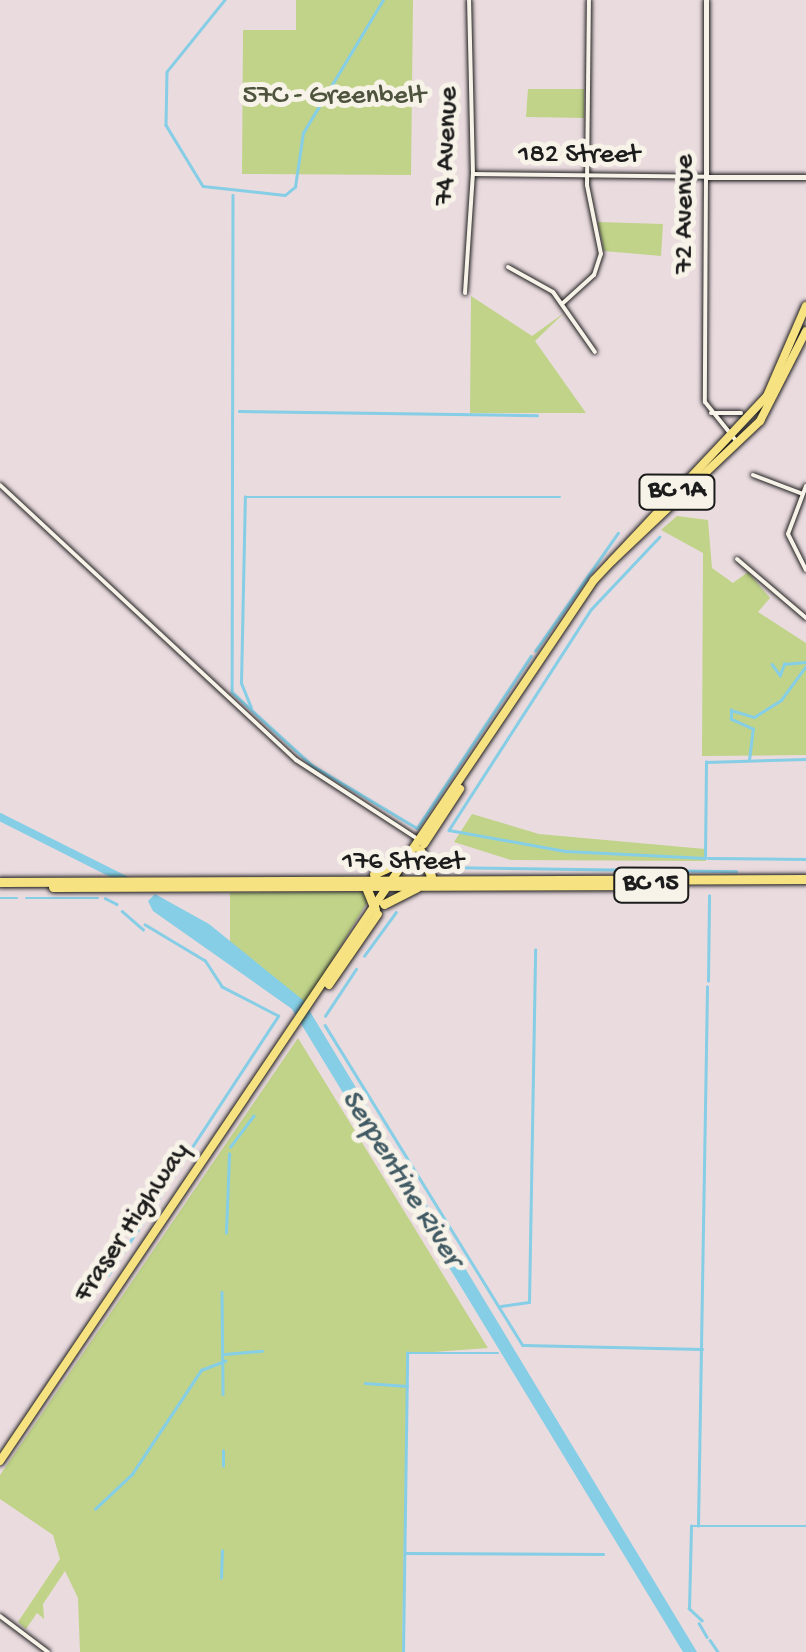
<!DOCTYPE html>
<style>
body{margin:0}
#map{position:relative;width:806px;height:1652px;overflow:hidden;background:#eadbdf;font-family:"Gochi Hand",sans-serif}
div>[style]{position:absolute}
.green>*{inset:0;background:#c0d389}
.water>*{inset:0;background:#85cee6}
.stream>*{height:2.5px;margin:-1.25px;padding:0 1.25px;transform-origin:1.25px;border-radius:1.25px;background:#85cee6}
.river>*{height:8px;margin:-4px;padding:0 4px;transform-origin:4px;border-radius:4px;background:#85cee6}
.roads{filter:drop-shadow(0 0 2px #1c1c1c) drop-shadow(0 0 2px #1c1c1c)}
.minor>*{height:4px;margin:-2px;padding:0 2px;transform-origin:2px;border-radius:2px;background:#f7f3e8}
.tertiary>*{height:5px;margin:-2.5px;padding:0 2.5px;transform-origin:2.5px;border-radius:2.5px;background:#f7f3e8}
.primary>*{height:8px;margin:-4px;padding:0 4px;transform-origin:4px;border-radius:4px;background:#f6e281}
.trunk>*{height:9px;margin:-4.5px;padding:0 4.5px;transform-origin:4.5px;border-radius:4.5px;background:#f6e281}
span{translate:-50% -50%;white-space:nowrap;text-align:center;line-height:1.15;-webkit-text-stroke:10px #f7f3e8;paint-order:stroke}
.shield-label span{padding:2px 8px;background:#f7f3e8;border:2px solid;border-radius:8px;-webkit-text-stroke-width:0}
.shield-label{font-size:25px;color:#1c1c1c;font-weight:700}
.park-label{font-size:28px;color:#4d533d}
.street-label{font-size:28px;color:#1c1c1c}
.water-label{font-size:30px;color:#415a63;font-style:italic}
</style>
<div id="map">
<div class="green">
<i style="clip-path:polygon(296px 0,413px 0,411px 175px,242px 174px,243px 30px,296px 30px)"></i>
<i style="clip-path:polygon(528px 89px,584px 89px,584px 118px,526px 117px)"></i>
<i style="clip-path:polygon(598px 222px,663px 224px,661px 256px,604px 251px)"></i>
<i style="clip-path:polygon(471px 296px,532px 336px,564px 313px,535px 341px,586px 413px,470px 413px)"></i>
<i style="clip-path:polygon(677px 516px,708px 520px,712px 568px,733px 583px,748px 572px,770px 598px,758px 612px,806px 643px,806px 755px,702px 756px,703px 553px,661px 530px)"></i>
<i style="clip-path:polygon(472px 814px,539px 834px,705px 849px,706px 861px,511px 860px,454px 842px)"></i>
<i style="clip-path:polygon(230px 893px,362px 892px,368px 901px,302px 1010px,302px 1000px,230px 946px)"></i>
<i style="clip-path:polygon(298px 1038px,488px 1348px,407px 1354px,402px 1652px,80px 1652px,78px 1598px,65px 1571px,43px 1604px,44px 1619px,37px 1613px,26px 1629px,18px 1622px,60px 1559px,53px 1535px,0 1499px,0 1475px)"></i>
</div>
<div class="water">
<i style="clip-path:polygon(155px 894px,209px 924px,303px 1000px,697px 1652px,683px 1652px,292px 1009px,153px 911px,148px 901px)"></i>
</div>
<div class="stream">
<i style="left:225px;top:0;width:92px;rotate:128.9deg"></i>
<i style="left:167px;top:72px;width:53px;rotate:91.1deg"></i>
<i style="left:166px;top:125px;width:71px;rotate:58.8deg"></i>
<i style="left:203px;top:186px;width:82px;rotate:6.3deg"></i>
<i style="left:285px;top:195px;width:13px;rotate:-39deg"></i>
<i style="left:295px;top:187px;width:55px;rotate:-81.6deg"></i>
<i style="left:303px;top:133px;width:155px;rotate:-59deg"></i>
<i style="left:233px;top:195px;width:497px;rotate:90.1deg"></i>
<i style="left:232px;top:692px;width:108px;rotate:42.4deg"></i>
<i style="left:312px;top:765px;width:122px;rotate:31deg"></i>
<i style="left:417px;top:828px;width:206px;rotate:-56.5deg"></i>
<i style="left:239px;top:411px;width:298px;rotate:0.8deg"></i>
<i style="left:660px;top:537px;width:100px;rotate:133.4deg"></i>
<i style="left:591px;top:610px;width:262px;rotate:122.8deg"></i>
<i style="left:449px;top:830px;width:119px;rotate:10.2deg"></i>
<i style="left:566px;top:851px;width:139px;rotate:2.9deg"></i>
<i style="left:705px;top:858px;width:96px;rotate:-89.4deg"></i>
<i style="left:706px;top:762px;width:100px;rotate:-1.7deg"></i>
<i style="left:535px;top:651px;width:144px;rotate:-54.9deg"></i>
<i style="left:772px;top:664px;width:14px;rotate:54deg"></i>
<i style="left:780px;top:675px;width:12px;rotate:-70deg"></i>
<i style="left:784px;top:664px;width:22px;rotate:-5deg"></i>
<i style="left:251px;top:708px;width:27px;rotate:-112deg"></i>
<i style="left:241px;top:683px;width:186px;rotate:-88.8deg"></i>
<i style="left:245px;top:497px;width:315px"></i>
<i style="left:749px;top:760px;width:31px;rotate:-83deg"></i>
<i style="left:753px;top:729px;width:24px;rotate:-156deg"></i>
<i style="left:731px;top:719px;width:9px;rotate:-90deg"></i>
<i style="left:731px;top:710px;width:24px;rotate:17deg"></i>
<i style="left:754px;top:717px;width:32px;rotate:-32deg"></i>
<i style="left:781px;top:700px;width:42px;rotate:-53.7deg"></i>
<i style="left:708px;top:858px;width:98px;rotate:0.6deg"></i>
<i style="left:439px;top:867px;width:297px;rotate:0.8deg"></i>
<i style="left:0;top:898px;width:17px"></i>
<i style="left:26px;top:898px;width:72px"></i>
<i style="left:105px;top:898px;width:13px;rotate:27deg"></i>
<i style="left:122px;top:911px;width:28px;rotate:41deg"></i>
<i style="left:364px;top:956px;width:54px;rotate:-54deg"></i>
<i style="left:708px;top:981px;width:85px;rotate:-89.3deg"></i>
<i style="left:325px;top:1016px;width:56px;rotate:-56.6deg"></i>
<i style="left:325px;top:1025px;width:376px;rotate:58.3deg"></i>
<i style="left:523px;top:1345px;width:179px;rotate:1.3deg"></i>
<i style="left:230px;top:1147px;width:39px;rotate:-53deg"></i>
<i style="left:226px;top:1233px;width:79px;rotate:-87.8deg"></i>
<i style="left:108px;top:1275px;width:310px;rotate:-56.7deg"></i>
<i style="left:278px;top:1016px;width:63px;rotate:-152.6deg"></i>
<i style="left:222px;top:987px;width:31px;rotate:-123deg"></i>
<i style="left:205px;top:961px;width:70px;rotate:-149deg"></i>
<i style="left:222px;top:1292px;width:102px;rotate:89.4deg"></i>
<i style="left:501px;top:1306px;width:28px;rotate:-8deg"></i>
<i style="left:529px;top:1302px;width:352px;rotate:-89deg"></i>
<i style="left:225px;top:1354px;width:37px;rotate:-5deg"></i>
<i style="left:365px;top:1383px;width:42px;rotate:4.1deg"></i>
<i style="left:223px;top:1466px;width:15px;rotate:-90deg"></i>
<i style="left:95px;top:1509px;width:51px;rotate:-43.4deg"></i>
<i style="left:132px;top:1474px;width:125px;rotate:-56.4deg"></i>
<i style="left:201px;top:1370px;width:26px;rotate:-21deg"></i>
<i style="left:698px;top:1526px;width:539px;rotate:-89.04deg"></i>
<i style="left:406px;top:1553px;width:197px;rotate:0.3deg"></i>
<i style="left:221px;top:1578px;width:27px;rotate:-88deg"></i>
<i style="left:702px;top:1621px;width:18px;rotate:-137deg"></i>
<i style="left:689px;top:1609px;width:83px;rotate:-88.6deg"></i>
<i style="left:691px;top:1526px;width:115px"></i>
<i style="left:699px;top:1623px;width:16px;rotate:60deg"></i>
<i style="left:710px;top:1640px;width:14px;rotate:56deg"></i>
<i style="left:403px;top:1652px;width:299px;rotate:-89.2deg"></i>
<i style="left:407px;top:1353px;width:91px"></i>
</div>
<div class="river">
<i style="left:0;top:817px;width:140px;rotate:26.7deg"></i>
</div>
<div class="roads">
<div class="minor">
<i style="left:473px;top:174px;width:233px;rotate:0.7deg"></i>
<i style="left:706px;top:177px;width:225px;rotate:90.3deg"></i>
<i style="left:705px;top:402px;width:51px;rotate:51.3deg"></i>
<i style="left:508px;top:267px;width:51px;rotate:29.1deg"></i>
<i style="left:553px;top:292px;width:73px;rotate:55deg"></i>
<i style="left:465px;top:293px;width:119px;rotate:-86.2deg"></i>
<i style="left:473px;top:174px;width:174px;rotate:-91.3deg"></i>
<i style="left:563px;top:303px;width:42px;rotate:-42.1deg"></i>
<i style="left:594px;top:275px;width:22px;rotate:-72deg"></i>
<i style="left:601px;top:254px;width:70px;rotate:-101.5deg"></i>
<i style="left:587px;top:185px;width:185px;rotate:-89.4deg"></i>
<i style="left:711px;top:413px;width:30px"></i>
<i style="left:753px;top:475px;width:53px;rotate:20.8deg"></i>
<i style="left:0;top:485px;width:404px;rotate:42.9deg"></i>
<i style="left:296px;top:760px;width:143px;rotate:33deg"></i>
<i style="left:806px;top:486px;width:51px;rotate:110.6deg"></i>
<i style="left:788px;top:534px;width:40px;rotate:63.4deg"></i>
<i style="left:737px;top:559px;width:91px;rotate:40.5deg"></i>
<i style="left:0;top:1616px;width:60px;rotate:36.9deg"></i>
</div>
<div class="tertiary">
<i style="left:706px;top:0;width:177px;rotate:90deg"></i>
<i style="left:706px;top:177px;width:100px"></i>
</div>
<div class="primary">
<i style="left:612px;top:561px;width:204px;rotate:-43.4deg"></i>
<i style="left:760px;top:421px;width:101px;rotate:-62.9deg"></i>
<i style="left:424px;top:844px;width:66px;rotate:-56.8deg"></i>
<i style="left:329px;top:985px;width:86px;rotate:-55.4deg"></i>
<i style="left:0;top:1461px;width:1063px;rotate:-56.01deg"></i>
<i style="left:594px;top:580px;width:253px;rotate:-46.8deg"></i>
<i style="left:767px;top:396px;width:98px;rotate:-66.6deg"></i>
</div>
<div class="trunk">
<i style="left:420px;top:850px;width:28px;rotate:67deg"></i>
<i style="left:374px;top:874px;width:38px;rotate:-25deg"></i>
<i style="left:0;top:882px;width:806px;rotate:-0.21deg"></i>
<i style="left:53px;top:887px;width:609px;rotate:-0.19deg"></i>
<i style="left:366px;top:887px;width:24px;rotate:68deg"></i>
<i style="left:384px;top:904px;width:37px;rotate:-27deg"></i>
</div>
</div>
<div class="shield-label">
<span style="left:677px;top:492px">BC 1A</span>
<span style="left:651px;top:885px">BC 15</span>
</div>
<div class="park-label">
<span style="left:334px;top:97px">57C - Greenbelt</span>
</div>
<div class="street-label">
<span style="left:448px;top:146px;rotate:-88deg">74 Avenue</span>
<span style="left:579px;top:156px">182 Street</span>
<span style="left:686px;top:214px;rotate:-90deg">72 Avenue</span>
<span style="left:403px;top:863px">176 Street</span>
<span style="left:133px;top:1223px;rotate:-56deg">Fraser Highway</span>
</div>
<div class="water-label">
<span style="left:400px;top:1179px;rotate:58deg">Serpentine River</span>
</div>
</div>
